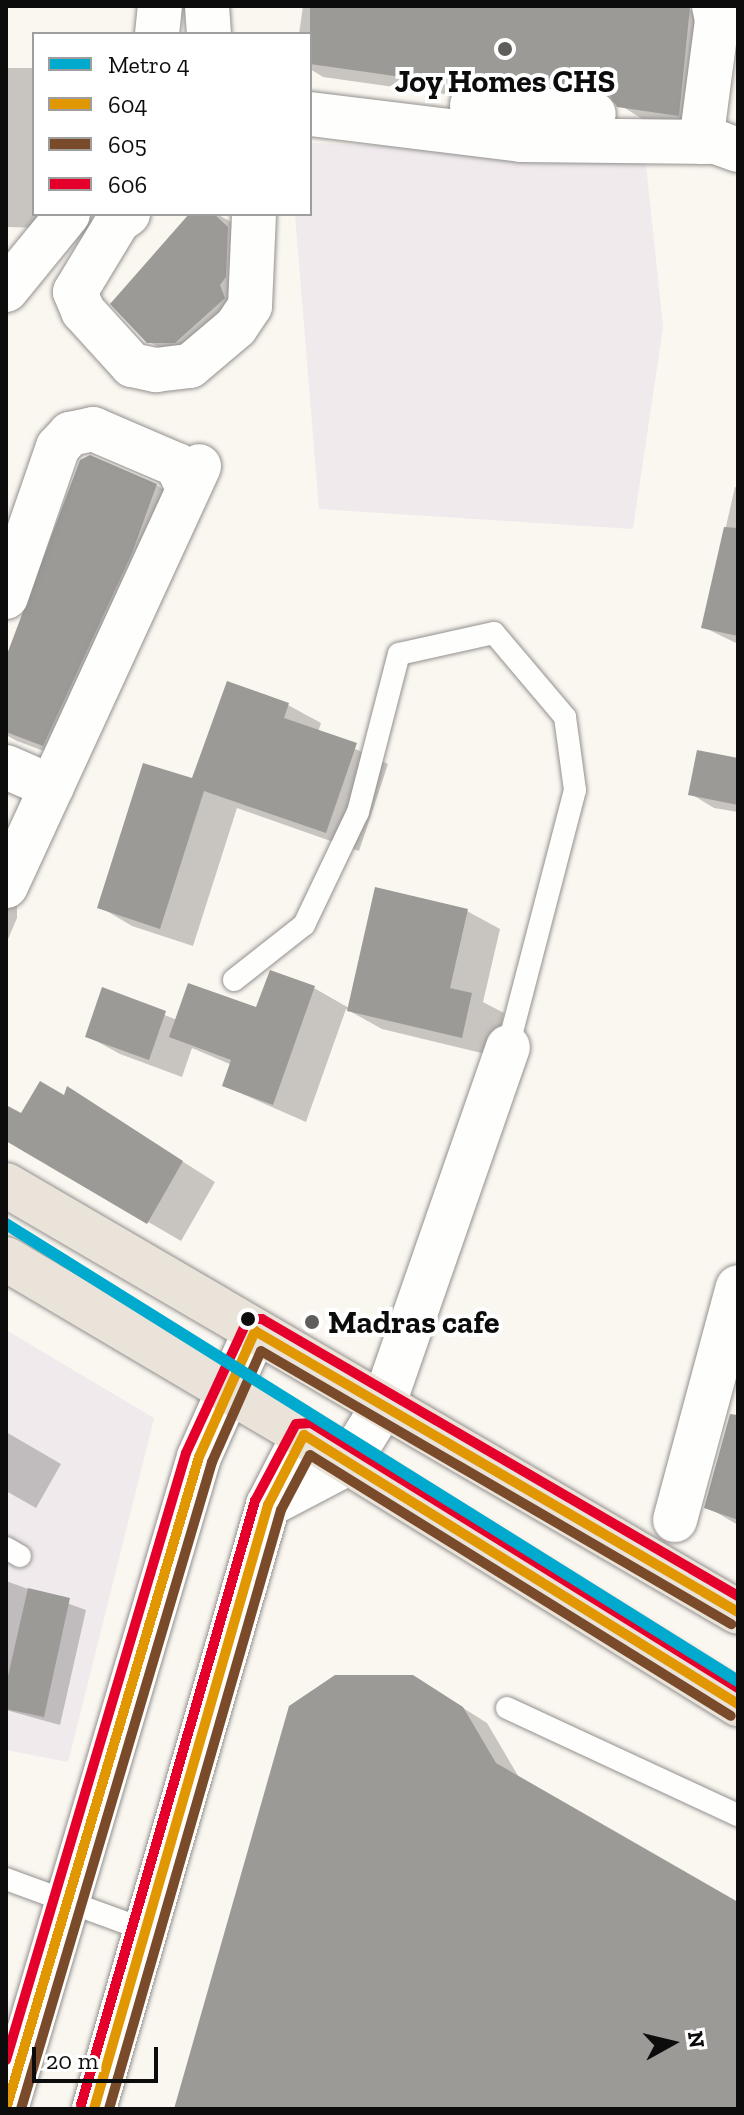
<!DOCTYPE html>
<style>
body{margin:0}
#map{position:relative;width:744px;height:2115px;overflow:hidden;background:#faf6f0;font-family:"Zilla Slab",serif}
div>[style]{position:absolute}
.industrial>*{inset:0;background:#f0eaed}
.shadow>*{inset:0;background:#0003}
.building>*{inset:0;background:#9c9a96}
.roads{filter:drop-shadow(0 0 2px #93918f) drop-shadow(0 0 2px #93918f)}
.service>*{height:22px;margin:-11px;padding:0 11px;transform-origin:11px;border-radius:11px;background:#fefefd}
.minor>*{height:44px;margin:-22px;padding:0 22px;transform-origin:22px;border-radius:22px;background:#fefefd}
.tertiary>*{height:44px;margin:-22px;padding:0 22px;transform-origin:22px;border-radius:22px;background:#fefefd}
.primary>*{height:44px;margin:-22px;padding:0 22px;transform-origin:22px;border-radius:22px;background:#eae3da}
.bus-1>*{height:10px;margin:-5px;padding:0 5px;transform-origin:5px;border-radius:5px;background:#e09701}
.bus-2>*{height:10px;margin:-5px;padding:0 5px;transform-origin:5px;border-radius:5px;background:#7a4b2a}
.bus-3>*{height:10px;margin:-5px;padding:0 5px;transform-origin:5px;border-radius:5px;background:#e4002b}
.metro-1>*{height:12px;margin:-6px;padding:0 6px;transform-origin:6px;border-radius:6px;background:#00a9ce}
.dots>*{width:22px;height:22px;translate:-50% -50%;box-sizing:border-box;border:4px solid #fff;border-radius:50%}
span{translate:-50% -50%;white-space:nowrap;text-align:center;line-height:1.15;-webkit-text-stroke:8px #fff;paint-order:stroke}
.poi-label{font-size:32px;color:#0c0c0c;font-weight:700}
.left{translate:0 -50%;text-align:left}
.frame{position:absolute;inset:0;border:8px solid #0c0c0c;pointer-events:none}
.legend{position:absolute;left:32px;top:32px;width:280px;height:184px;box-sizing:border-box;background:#fff;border:2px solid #9e9e9e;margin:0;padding:10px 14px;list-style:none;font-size:24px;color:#0c0c0c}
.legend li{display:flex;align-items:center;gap:16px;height:40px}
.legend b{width:40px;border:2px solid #9e9e9e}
.north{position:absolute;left:632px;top:2003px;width:80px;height:80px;-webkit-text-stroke:6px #fff;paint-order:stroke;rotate:82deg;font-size:22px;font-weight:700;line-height:32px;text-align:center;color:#0c0c0c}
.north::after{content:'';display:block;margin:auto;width:28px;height:36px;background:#0c0c0c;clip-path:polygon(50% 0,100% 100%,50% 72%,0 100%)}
.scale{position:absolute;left:32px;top:2047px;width:126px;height:36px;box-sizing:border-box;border:4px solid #0c0c0c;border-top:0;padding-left:10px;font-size:24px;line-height:28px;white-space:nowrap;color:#0c0c0c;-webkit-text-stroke:6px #fff;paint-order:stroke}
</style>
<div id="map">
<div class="industrial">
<i style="clip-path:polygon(310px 143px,645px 155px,663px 327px,633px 529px,319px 509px,295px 214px,310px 214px)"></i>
<i style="clip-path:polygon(6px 1330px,154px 1418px,68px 1762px,6px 1750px)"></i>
</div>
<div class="shadow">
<i style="clip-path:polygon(303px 6px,689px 9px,717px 25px,707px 131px,647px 122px,617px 103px,503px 95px,487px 100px,323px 77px,310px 69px,310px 34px,299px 34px)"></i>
<i style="clip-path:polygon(6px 68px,34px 68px,34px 214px,46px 214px,45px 228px,6px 227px)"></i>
<i style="clip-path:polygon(192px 214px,217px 214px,233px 223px,258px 296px,182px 360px,148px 341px)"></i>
<i style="clip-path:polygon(156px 485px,189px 504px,76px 763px,17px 741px,6px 735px,6px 664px)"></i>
<i style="clip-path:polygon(735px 487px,738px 488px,738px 644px,703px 627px)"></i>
<i style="clip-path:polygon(288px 705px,321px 723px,318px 732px,388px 764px,359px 851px,237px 808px,193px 946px,132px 926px,100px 907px,193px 781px)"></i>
<i style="clip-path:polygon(738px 760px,738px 812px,714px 808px,691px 794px)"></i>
<i style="clip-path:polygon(6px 888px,17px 894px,17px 918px,6px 944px)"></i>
<i style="clip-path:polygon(467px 911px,500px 929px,483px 1002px,504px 1013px,494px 1056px,382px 1029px,346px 1009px,306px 1122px,224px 1086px,232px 1065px,192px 1048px,182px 1077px,120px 1054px,87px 1036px,103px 990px,177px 1020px,257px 1010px,314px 988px,349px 1008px)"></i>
<i style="clip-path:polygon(68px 1089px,215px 1182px,181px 1241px,6px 1139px,6px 1107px,22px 1116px,65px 1097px)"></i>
<i style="clip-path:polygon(6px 1432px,61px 1464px,36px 1508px,6px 1491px)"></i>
<i style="clip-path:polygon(738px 1441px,738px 1525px,707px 1507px)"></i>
<i style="clip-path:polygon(6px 1581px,86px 1610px,60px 1725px,6px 1710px)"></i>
<i style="clip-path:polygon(436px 1691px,487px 1723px,520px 1779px,738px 1904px,738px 2109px,176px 2109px)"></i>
</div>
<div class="building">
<i style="clip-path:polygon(310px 6px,690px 7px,679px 116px,617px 107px,609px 94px,596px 89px,474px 80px,458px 85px,310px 64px)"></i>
<i style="clip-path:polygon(189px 214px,214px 214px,228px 227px,226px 277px,220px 285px,225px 298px,175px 343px,147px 343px,110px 304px)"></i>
<i style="clip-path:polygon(90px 455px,157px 484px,132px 553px,43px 746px,6px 732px,6px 657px,80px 460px)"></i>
<i style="clip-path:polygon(724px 527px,738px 528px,738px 636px,701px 628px)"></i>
<i style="clip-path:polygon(227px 681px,289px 703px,284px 718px,357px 743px,326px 833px,204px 791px,160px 929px,97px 908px,143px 763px,192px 778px)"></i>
<i style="clip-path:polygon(697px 750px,738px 758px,738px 805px,688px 795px)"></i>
<i style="clip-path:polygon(375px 887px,468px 909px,450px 988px,472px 993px,462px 1038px,347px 1011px)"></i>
<i style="clip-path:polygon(270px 970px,315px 986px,273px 1105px,222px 1086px,231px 1060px,169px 1037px,188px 983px,256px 1007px)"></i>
<i style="clip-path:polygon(102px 987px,166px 1011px,149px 1060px,85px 1037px)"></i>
<i style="clip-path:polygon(40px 1081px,64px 1095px,67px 1086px,183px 1161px,147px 1224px,6px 1141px,6px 1105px,21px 1113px)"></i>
<i style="clip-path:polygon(730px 1414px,738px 1415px,738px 1520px,704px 1508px)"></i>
<i style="clip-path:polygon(28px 1588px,70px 1598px,44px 1717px,6px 1709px,6px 1685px)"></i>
<i style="clip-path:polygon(335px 1675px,413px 1675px,463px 1707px,496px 1763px,738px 1902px,738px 2109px,174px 2109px,289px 1706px)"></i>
</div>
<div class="roads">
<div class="service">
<i style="left:234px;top:980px;width:89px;rotate:-38.2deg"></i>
<i style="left:304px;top:925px;width:125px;rotate:-64.5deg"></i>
<i style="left:358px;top:812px;width:163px;rotate:-75.5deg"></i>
<i style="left:399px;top:654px;width:97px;rotate:-12.5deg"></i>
<i style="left:494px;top:633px;width:110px;rotate:49.8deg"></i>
<i style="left:565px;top:717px;width:74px;rotate:82.2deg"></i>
<i style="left:575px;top:790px;width:266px;rotate:104.6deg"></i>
<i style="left:6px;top:1548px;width:16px;rotate:30deg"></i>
<i style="left:507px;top:1708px;width:255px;rotate:24.9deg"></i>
<i style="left:6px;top:1879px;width:151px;rotate:20.1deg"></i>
</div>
<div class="minor">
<i style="left:207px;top:6px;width:28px;rotate:86deg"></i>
<i style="left:157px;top:34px;width:28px;rotate:-84deg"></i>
<i style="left:472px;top:105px;width:122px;rotate:4.2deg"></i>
<i style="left:310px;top:114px;width:213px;rotate:7deg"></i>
<i style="left:521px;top:140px;width:195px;rotate:0.6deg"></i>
<i style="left:716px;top:142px;width:23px;rotate:20deg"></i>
<i style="left:701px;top:142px;width:123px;rotate:-82.5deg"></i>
<i style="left:717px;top:20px;width:14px;rotate:-102deg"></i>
<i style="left:128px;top:214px;width:12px;rotate:145deg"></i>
<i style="left:118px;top:221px;width:83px;rotate:121.2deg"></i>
<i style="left:75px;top:292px;width:21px;rotate:67deg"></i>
<i style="left:83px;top:311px;width:73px;rotate:47.8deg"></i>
<i style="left:132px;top:365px;width:25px;rotate:12deg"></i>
<i style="left:156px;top:370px;width:34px;rotate:-7deg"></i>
<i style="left:190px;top:366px;width:60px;rotate:-40.3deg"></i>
<i style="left:236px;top:327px;width:25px;rotate:-56deg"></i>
<i style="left:250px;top:306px;width:92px;rotate:-87.5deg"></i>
<i style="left:6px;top:290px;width:98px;rotate:-50.8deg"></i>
<i style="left:6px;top:597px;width:159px;rotate:-70.9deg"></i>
<i style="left:58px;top:447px;width:18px;rotate:-47deg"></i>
<i style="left:70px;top:434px;width:24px;rotate:-12deg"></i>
<i style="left:93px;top:429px;width:91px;rotate:23.2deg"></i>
<i style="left:177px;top:465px;width:26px;rotate:65deg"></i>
<i style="left:6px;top:767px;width:50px;rotate:23.5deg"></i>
<i style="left:6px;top:886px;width:462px;rotate:-65.3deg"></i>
<i style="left:383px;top:1406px;width:380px;rotate:-70.8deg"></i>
<i style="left:675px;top:1520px;width:241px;rotate:-74.9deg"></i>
</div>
<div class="tertiary">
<i style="left:268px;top:1505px;width:90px;rotate:-27.7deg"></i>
<i style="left:348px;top:1463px;width:67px;rotate:-58.4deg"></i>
<i style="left:6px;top:2109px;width:680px;rotate:-73.51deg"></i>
<i style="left:199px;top:1457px;width:138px;rotate:-66deg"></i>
<i style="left:94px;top:2109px;width:629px;rotate:-73.93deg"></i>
<i style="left:268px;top:1505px;width:79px;rotate:-62.8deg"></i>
</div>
<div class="primary">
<i style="left:6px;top:1185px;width:847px;rotate:30.26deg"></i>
<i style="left:6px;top:1259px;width:346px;rotate:30.6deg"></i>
<i style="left:304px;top:1435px;width:511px;rotate:31.79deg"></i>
</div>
</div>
<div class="bus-1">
<i style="left:6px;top:2109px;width:680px;rotate:-73.51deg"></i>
<i style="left:199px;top:1457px;width:138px;rotate:-66deg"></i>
<i style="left:255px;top:1331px;width:559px;rotate:30.19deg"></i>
<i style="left:94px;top:2109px;width:629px;rotate:-73.93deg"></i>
<i style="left:268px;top:1505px;width:79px;rotate:-62.8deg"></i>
<i style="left:304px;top:1435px;width:511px;rotate:31.79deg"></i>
</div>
<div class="bus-2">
<i style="left:21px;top:2109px;width:675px;rotate:-73.55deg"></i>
<i style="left:212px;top:1462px;width:121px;rotate:-66.2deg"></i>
<i style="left:261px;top:1351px;width:544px;rotate:30.15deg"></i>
<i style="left:109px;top:2109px;width:623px;rotate:-73.98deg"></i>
<i style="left:281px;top:1510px;width:62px;rotate:-62.2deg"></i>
<i style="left:310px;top:1455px;width:495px;rotate:31.8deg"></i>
</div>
<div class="bus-3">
<i style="left:6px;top:2060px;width:633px;rotate:-73.48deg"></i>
<i style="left:186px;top:1453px;width:148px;rotate:-65.2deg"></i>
<i style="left:248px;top:1319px;width:14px"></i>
<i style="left:262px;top:1319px;width:551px;rotate:30.2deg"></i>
<i style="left:81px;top:2105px;width:629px;rotate:-73.93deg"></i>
<i style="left:255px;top:1501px;width:87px;rotate:-62deg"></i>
<i style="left:296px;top:1424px;width:15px;rotate:-4deg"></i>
<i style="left:311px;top:1423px;width:503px;rotate:31.82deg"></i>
</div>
<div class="metro-1">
<i style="left:6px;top:1224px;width:863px;rotate:31.98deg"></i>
</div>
<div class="dots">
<i style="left:505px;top:49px;background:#5f5e5c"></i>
<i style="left:248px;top:1319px;background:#0c0c0c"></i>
<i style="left:312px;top:1322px;background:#5f5e5c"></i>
</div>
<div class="poi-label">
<span style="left:505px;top:81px">Joy Homes CHS</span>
<span class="left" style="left:328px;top:1322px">Madras cafe</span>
</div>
<div class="frame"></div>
<ul class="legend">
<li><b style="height:10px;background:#00a9ce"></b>Metro 4</li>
<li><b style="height:10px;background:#e09701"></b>604</li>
<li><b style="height:10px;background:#7a4b2a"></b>605</li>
<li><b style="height:10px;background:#e4002b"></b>606</li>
</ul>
<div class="north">N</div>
<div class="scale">20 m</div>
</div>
